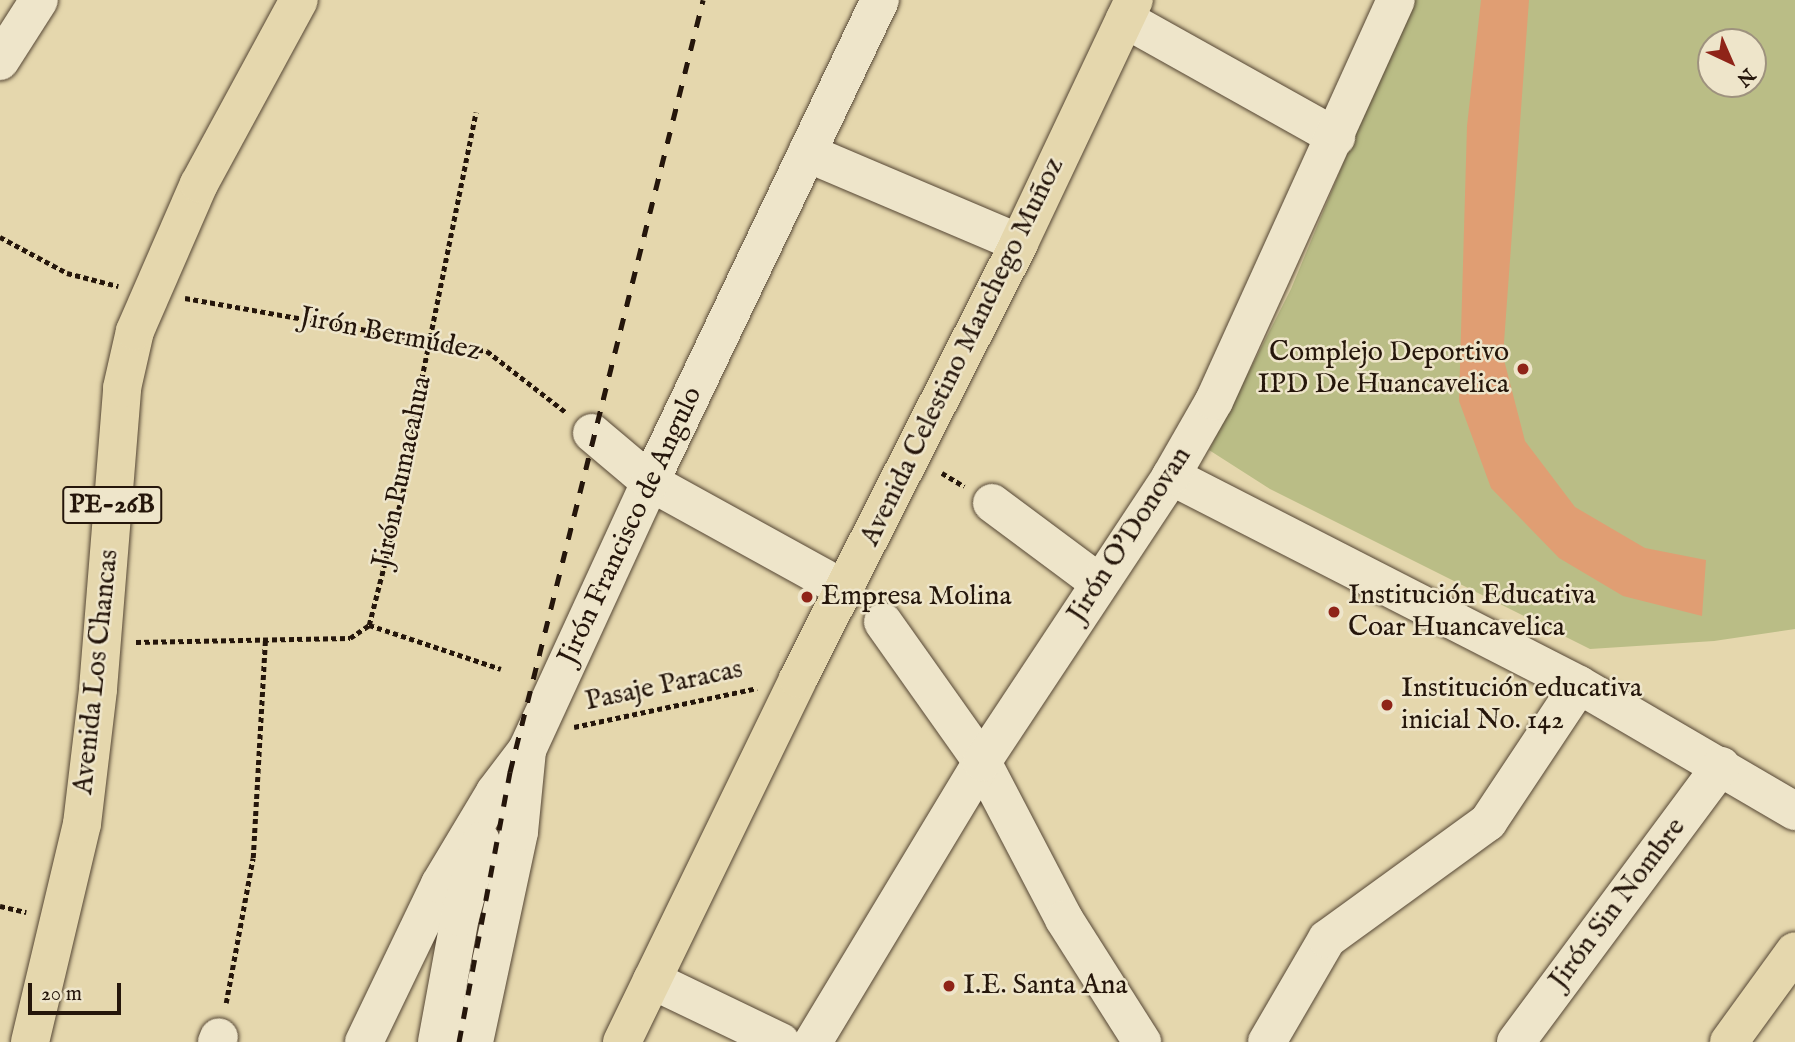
<!DOCTYPE html>
<meta charset="utf-8">
<style>
body{margin:0}
#map{position:relative;width:1795px;height:1042px;overflow:hidden;background:#e5d7ad;font-family:"IM FELL English",serif}
div>[style]{position:absolute}
.green>*{inset:0;background:#babd86}
.building>*{inset:0;background:#e09e73}
.path>*{height:4.5px;margin-top:-2.25px;transform-origin:0;background:repeating-linear-gradient(90deg,#25160b 0 5px,transparent 0 8.5px)}
.roads{filter:drop-shadow(0 0 2px #554634) drop-shadow(0 0 2px #554634)}
.minor>*{height:38px;margin:-19px;padding:0 19px;transform-origin:19px;border-radius:19px;background:#eee5ca}
.major>*{height:38px;margin:-19px;padding:0 19px;transform-origin:19px;border-radius:19px;background:#e5d7ad}
.highway>*{height:38px;margin:-19px;padding:0 19px;transform-origin:19px;border-radius:19px;background:#e5d7ad}
.rail>*{height:5px;margin-top:-2.5px;transform-origin:0;background:repeating-linear-gradient(90deg,#25160b 0 12px,transparent 0 24px)}
.dots>*{width:19px;height:19px;translate:-50% -50%;box-sizing:border-box;border:4px solid #eee5ca;border-radius:50%}
span{translate:-50% -50%;white-space:nowrap;text-align:center;line-height:1.15;-webkit-text-stroke:5px #eee5ca;paint-order:stroke}
.shield-label span{padding:2px 5px;background:#eee5ca;border:2px solid;border-radius:5px;-webkit-text-stroke-width:0}
.shield-label{font-size:26px;color:#25160b;font-weight:700}
.street-label{font-size:28px;color:#25160b}
.poi-label{font-size:28px;color:#25160b}
.right{translate:-100% -50%;text-align:right}
.left{translate:0 -50%;text-align:left}
.north{position:absolute;left:1697px;top:28px;width:70px;height:70px;box-sizing:border-box;background:#eee5ca;border:2px solid #9e927e;border-radius:50%;rotate:136deg;font-size:19px;font-weight:700;line-height:28px;text-align:center;color:#25160b}
.north::after{content:'';display:block;margin:auto;width:24px;height:32px;background:#8f2418;clip-path:polygon(50% 0,100% 100%,50% 72%,0 100%)}
.scale{position:absolute;left:28px;top:983px;width:93px;height:32px;box-sizing:border-box;border:4px solid #25160b;border-top:0;padding-left:9px;font-size:21px;line-height:24px;white-space:nowrap;color:#25160b;-webkit-text-stroke:5px #eee5ca;paint-order:stroke}
</style>
<div id="map">
<div class="green">
<i style="clip-path:polygon(evenodd,1411px 0,1795px 0,1795px 629px,1714px 641px,1590px 649px,1270px 489px,1209px 450px,1291px 289px,1411px 0,1711px 42px,1753px 42px,1753px 84px,1711px 84px,1711px 42px)"></i>
</div>
<div class="building">
<i style="clip-path:polygon(1481px 0,1529px 0,1503px 356px,1525px 441px,1575px 507px,1645px 548px,1706px 560px,1702px 616px,1623px 596px,1559px 558px,1491px 488px,1459px 401px,1467px 126px)"></i>
</div>
<div class="path">
<i style="left:0;top:237px;width:76px;rotate:28.2deg"></i>
<i style="left:67px;top:273px;width:53px;rotate:14.3deg"></i>
<i style="left:185px;top:298px;width:307px;rotate:10deg"></i>
<i style="left:487px;top:351px;width:101px;rotate:37.8deg"></i>
<i style="left:942px;top:473px;width:26px;rotate:31deg"></i>
<i style="left:369px;top:625px;width:137px;rotate:-75.7deg"></i>
<i style="left:403px;top:492px;width:72px;rotate:-82deg"></i>
<i style="left:413px;top:421px;width:315px;rotate:-78.5deg"></i>
<i style="left:369px;top:625px;width:139px;rotate:18.4deg"></i>
<i style="left:136px;top:642px;width:214px;rotate:-1.1deg"></i>
<i style="left:350px;top:638px;width:23px;rotate:-34deg"></i>
<i style="left:574px;top:727px;width:187px;rotate:-12deg"></i>
<i style="left:0;top:906px;width:27px;rotate:13deg"></i>
<i style="left:226px;top:1003px;width:147px;rotate:-79.5deg"></i>
<i style="left:253px;top:858px;width:218px;rotate:-86.8deg"></i>
</div>
<div class="roads">
<div class="minor">
<i style="left:1125px;top:19px;width:242px;rotate:29.2deg"></i>
<i style="left:0;top:61px;width:72px;rotate:-57.4deg"></i>
<i style="left:807px;top:153px;width:230px;rotate:23deg"></i>
<i style="left:592px;top:433px;width:76px;rotate:40.2deg"></i>
<i style="left:650px;top:482px;width:224px;rotate:28.9deg"></i>
<i style="left:1171px;top:476px;width:458px;rotate:27.1deg"></i>
<i style="left:1579px;top:685px;width:250px;rotate:30.3deg"></i>
<i style="left:992px;top:503px;width:132px;rotate:36.7deg"></i>
<i style="left:883px;top:622px;width:171px;rotate:54.7deg"></i>
<i style="left:982px;top:762px;width:177px;rotate:62.4deg"></i>
<i style="left:1064px;top:919px;width:146px;rotate:57.6deg"></i>
<i style="left:652px;top:980px;width:143px;rotate:25.7deg"></i>
<i style="left:217px;top:1042px;width:5px;rotate:-68deg"></i>
<i style="left:364px;top:1042px;width:175px;rotate:-64.3deg"></i>
<i style="left:440px;top:884px;width:107px;rotate:-59.1deg"></i>
<i style="left:495px;top:792px;width:53px;rotate:-52.7deg"></i>
<i style="left:527px;top:750px;width:295px;rotate:-65.3deg"></i>
<i style="left:650px;top:482px;width:534px;rotate:-64.49deg"></i>
<i style="left:437px;top:1042px;width:127px;rotate:-79.6deg"></i>
<i style="left:460px;top:917px;width:79px;rotate:-74.6deg"></i>
<i style="left:474px;top:1042px;width:215px;rotate:-77.9deg"></i>
<i style="left:519px;top:832px;width:82px;rotate:-84.4deg"></i>
<i style="left:813px;top:1042px;width:327px;rotate:-58.9deg"></i>
<i style="left:982px;top:762px;width:343px;rotate:-56.5deg"></i>
<i style="left:1171px;top:476px;width:86px;rotate:-60.2deg"></i>
<i style="left:1214px;top:401px;width:440px;rotate:-65.6deg"></i>
<i style="left:1267px;top:1042px;width:119px;rotate:-59.8deg"></i>
<i style="left:1327px;top:939px;width:199px;rotate:-36deg"></i>
<i style="left:1488px;top:822px;width:164px;rotate:-56.4deg"></i>
<i style="left:1516px;top:1042px;width:344px;rotate:-53.4deg"></i>
</div>
<div class="major">
<i style="left:622px;top:1042px;width:403px;rotate:-64.1deg"></i>
<i style="left:798px;top:679px;width:489px;rotate:-63.1deg"></i>
<i style="left:1019px;top:243px;width:269px;rotate:-64.7deg"></i>
<i style="left:1729px;top:1042px;width:112px;rotate:-54deg"></i>
</div>
<div class="highway">
<i style="left:30px;top:1042px;width:224px;rotate:-76.6deg"></i>
<i style="left:82px;top:824px;width:136px;rotate:-83.2deg"></i>
<i style="left:98px;top:689px;width:302px;rotate:-85.4deg"></i>
<i style="left:122px;top:388px;width:58px;rotate:-77.2deg"></i>
<i style="left:135px;top:331px;width:160px;rotate:-66.5deg"></i>
<i style="left:199px;top:184px;width:209px;rotate:-61.5deg"></i>
</div>
</div>
<div class="rail">
<i style="left:459px;top:1042px;width:275px;rotate:-79.3deg"></i>
<i style="left:510px;top:772px;width:796px;rotate:-75.96deg"></i>
</div>
<div class="dots">
<i style="left:1523px;top:369px;background:#8f2418"></i>
<i style="left:807px;top:597px;background:#8f2418"></i>
<i style="left:1334px;top:612px;background:#8f2418"></i>
<i style="left:1387px;top:705px;background:#8f2418"></i>
<i style="left:949px;top:986px;background:#8f2418"></i>
</div>
<div class="shield-label">
<span style="left:112px;top:505px">PE-26B</span>
</div>
<div class="street-label">
<span style="left:390px;top:335px;rotate:11deg">Jirón Bermúdez</span>
<span style="left:963px;top:352px;rotate:-64deg">Avenida Celestino Manchego Muñoz</span>
<span style="left:403px;top:472px;rotate:-78deg">Jirón Pumacahua</span>
<span style="left:631px;top:526px;rotate:-65deg">Jirón Francisco de Angulo</span>
<span style="left:1130px;top:535px;rotate:-57deg">Jirón O'Donovan</span>
<span style="left:97px;top:672px;rotate:-84deg">Avenida Los Chancas</span>
<span style="left:664px;top:686px;rotate:-12deg">Pasaje Paracas</span>
<span style="left:1618px;top:904px;rotate:-53deg">Jirón Sin Nombre</span>
</div>
<div class="poi-label">
<span class="right" style="left:1509px;top:369px">Complejo Deportivo<br>IPD De Huancavelica</span>
<span class="left" style="left:1348px;top:612px">Institución Educativa<br>Coar Huancavelica</span>
<span class="left" style="left:821px;top:597px">Empresa Molina</span>
<span class="left" style="left:1401px;top:705px">Institución educativa<br>inicial No. 142</span>
<span class="left" style="left:963px;top:986px">I.E. Santa Ana</span>
</div>
<div class="north">N</div>
<div class="scale">20 m</div>
</div>
